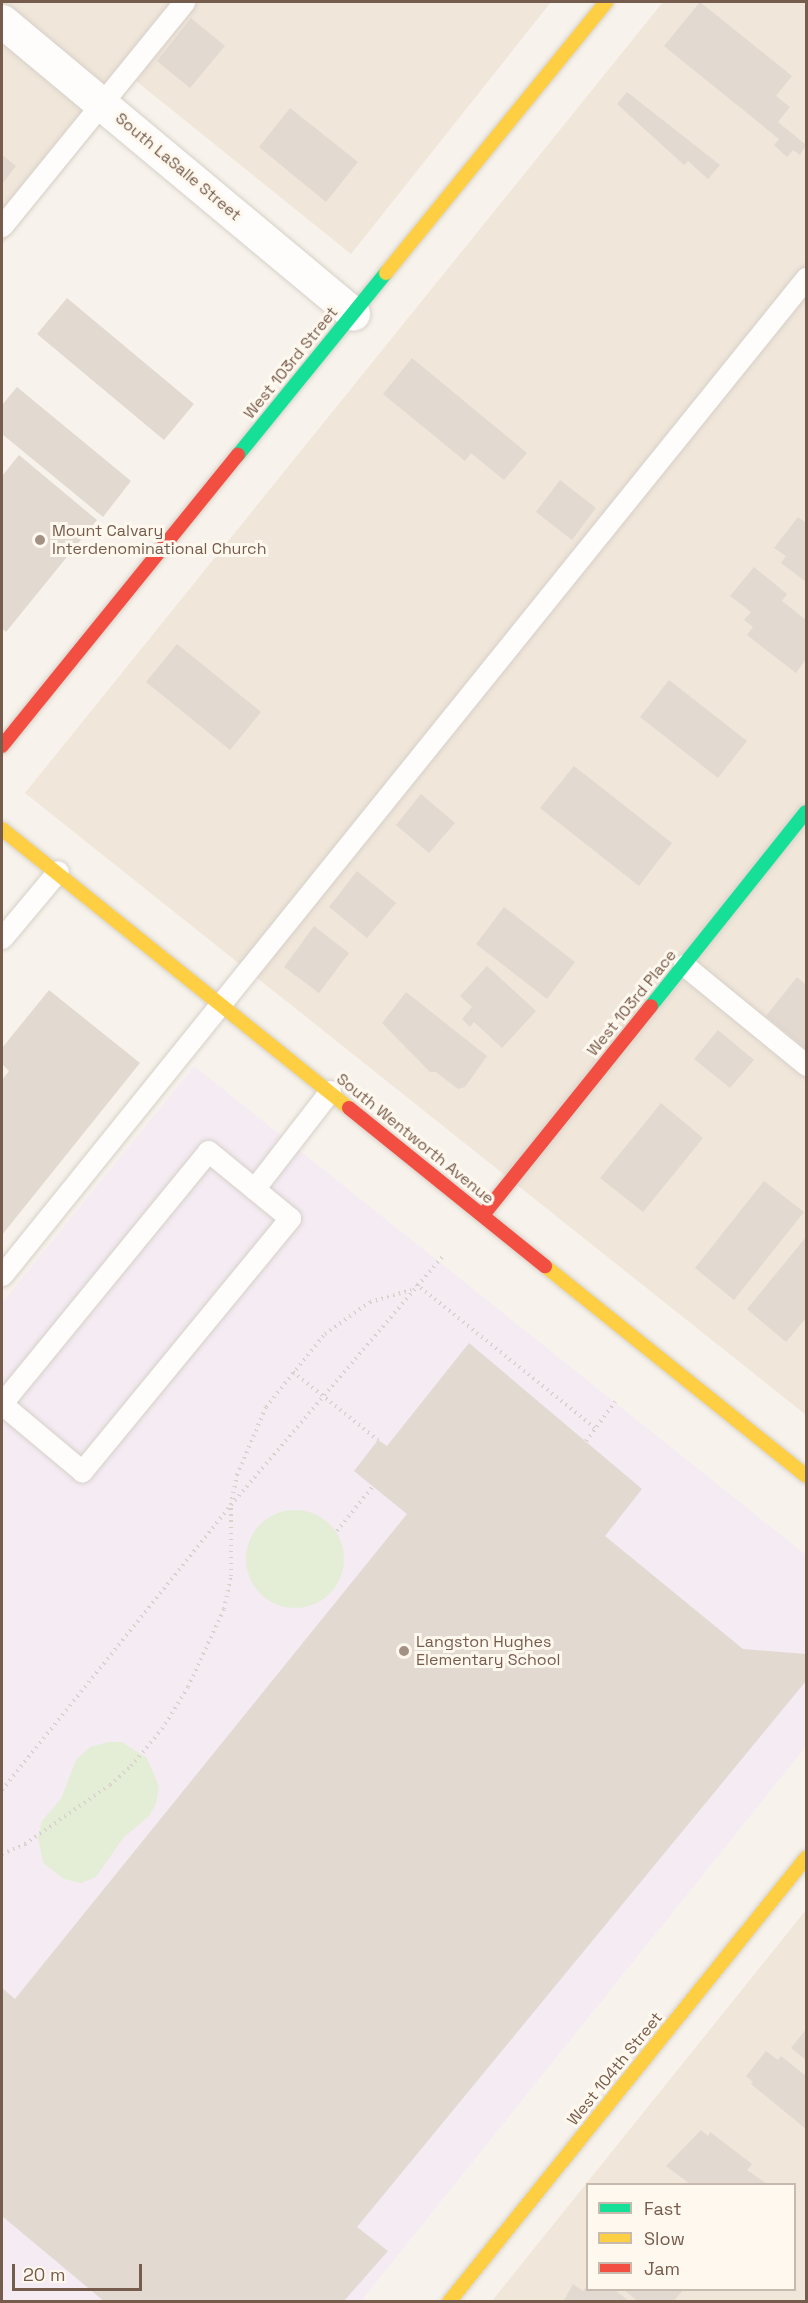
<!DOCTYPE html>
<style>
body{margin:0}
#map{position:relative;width:808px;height:2303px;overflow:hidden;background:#f7f3ec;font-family:"Space Grotesk",sans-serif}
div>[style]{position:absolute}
.residential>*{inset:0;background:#f0e6da}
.education>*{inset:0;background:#f4ebf3}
.green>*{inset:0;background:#e4eed7}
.round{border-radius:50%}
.building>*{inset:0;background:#e2d9d1}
.path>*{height:4px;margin-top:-2px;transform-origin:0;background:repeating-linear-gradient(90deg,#d8d1cc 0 1.5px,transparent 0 6px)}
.roads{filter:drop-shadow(0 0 2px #d6d0c8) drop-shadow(0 0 2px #d6d0c8)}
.lane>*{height:21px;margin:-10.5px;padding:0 10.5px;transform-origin:10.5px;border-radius:10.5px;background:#fefdfc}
.street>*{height:33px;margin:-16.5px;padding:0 16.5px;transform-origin:16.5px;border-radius:16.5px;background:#fefdfc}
.fast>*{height:14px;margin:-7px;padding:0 7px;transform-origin:7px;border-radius:7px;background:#16e098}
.slow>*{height:14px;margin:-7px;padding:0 7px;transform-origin:7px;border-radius:7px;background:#ffcf43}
.jam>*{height:14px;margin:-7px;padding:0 7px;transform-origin:7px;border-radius:7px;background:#f24e42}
.dots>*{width:16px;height:16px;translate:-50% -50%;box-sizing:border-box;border:3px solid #fff8ee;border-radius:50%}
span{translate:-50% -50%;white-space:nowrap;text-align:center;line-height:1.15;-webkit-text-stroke:6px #fff8ee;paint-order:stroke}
.street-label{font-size:16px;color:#765c4c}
.poi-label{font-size:16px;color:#765c4c}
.left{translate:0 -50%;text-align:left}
.frame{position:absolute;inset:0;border:3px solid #765c4c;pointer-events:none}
.legend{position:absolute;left:586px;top:2183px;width:210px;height:108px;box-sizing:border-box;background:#fff8ee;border:2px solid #c8baad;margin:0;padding:8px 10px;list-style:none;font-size:18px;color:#765c4c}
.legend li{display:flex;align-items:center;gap:12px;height:30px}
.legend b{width:30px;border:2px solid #c8baad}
.scale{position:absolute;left:12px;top:2264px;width:130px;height:27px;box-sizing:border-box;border:3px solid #765c4c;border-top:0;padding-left:8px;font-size:18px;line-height:21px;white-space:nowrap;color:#765c4c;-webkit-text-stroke:4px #fff8ee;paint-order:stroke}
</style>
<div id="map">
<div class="residential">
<i style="clip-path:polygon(2px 2px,551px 2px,351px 254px,136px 81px,2px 245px)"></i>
<i style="clip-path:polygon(663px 2px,806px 2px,806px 1415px,25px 793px)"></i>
<i style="clip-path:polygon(evenodd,806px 1910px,806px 2301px,492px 2301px,806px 1910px,588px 2184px,794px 2184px,794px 2290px,588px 2290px,588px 2184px)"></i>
</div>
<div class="education">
<i style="clip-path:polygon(194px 1066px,806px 1555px,806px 1746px,361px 2301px,2px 2302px,2px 1303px)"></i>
</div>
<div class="green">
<i class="round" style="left:246px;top:1510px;width:98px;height:98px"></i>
<i style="clip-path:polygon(108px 1742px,122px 1742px,147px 1758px,159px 1786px,156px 1804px,149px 1816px,123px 1838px,96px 1877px,81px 1883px,64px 1879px,43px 1863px,38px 1837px,42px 1821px,61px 1799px,76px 1760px,90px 1747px)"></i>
</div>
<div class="building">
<i style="clip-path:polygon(700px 2px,792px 76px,776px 96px,790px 107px,778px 122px,806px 145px,800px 155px,793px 150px,787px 157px,774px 145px,779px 139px,664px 46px)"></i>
<i style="clip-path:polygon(191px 18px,225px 46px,190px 88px,157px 61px)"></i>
<i style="clip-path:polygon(627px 92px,720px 165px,708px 179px,688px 161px,684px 165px,617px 104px)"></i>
<i style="clip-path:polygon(290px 108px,358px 162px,326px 202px,259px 147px)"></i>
<i style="clip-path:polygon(2px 155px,16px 166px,2px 184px)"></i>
<i style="clip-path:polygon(67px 298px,194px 404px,164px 440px,37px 334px)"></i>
<i style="clip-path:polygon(412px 358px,527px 453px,504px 480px,471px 453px,465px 461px,383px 394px)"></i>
<i style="clip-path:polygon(17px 387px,131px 481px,103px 517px,2px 434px,2px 405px)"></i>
<i style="clip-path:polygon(19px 455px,97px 520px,6px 632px,2px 628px,2px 476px)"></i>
<i style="clip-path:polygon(560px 480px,596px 508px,572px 540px,536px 512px)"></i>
<i style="clip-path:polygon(798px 517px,806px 523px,806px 582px,781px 563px,786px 556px,774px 548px)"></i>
<i style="clip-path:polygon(754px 567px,787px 594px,782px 601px,806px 620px,806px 659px,796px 673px,747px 635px,753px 627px,744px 620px,751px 612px,730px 596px)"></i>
<i style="clip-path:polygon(177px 644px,261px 712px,230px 750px,146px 682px)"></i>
<i style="clip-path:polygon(669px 680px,747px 741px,718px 778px,640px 717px)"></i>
<i style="clip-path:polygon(574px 766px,672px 843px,639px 886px,540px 808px)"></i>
<i style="clip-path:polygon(421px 794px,455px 823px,429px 853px,396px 825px)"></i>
<i style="clip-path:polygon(357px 871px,396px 903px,367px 938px,329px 907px)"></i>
<i style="clip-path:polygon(504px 907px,575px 962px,547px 999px,476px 944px)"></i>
<i style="clip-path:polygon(314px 926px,349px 953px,319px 993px,284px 967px)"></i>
<i style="clip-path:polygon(487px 966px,536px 1011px,502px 1048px,474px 1022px,470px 1027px,462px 1019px,472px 1007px,460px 996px)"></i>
<i style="clip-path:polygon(797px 977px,806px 985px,806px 1049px,766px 1016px)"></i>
<i style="clip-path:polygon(49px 990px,140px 1063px,2px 1235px,2px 1080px,9px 1071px,2px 1064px,2px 1048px)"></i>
<i style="clip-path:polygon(406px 992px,487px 1056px,465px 1087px,458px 1089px,436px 1072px,430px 1072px,382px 1023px)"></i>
<i style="clip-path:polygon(718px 1030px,754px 1060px,730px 1088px,694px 1059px)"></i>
<i style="clip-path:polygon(661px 1103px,703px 1138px,643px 1212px,600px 1178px)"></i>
<i style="clip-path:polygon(764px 1181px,804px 1212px,734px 1300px,695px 1268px)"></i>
<i style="clip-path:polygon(806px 1237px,806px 1318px,786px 1342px,747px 1309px)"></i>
<i style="clip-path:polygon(469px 1343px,642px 1489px,605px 1536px,743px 1649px,806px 1654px,806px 1681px,357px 2227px,388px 2251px,343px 2302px,105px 2302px,2px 2216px,2px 1988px,15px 1999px,407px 1514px,354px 1471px,378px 1440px,387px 1446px)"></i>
<i style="clip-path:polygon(806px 2029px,806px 2060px,791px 2048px)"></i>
<i style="clip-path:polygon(766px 2051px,778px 2060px,781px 2056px,806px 2076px,806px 2129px,751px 2084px,753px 2082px,746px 2076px)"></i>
<i style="clip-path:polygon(701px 2130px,708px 2136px,710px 2132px,752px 2164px,747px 2170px,767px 2184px,690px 2184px,666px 2166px)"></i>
<i style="clip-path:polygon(573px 2284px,583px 2291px,588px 2285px,588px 2290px,615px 2290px,630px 2302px,563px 2302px)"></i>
<i style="clip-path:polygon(624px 2290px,683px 2290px,673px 2302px,639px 2302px)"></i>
</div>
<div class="path">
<i style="left:416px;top:1284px;width:230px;rotate:38.8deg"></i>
<i style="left:293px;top:1372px;width:109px;rotate:38.7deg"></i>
<i style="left:586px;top:1441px;width:49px;rotate:-53.4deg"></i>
<i style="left:337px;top:1531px;width:58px;rotate:-51.3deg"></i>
<i style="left:2px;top:1790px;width:366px;rotate:-51.2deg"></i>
<i style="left:231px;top:1505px;width:327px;rotate:-49.6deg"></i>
<i style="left:2px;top:1854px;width:25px;rotate:-23deg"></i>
<i style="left:25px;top:1844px;width:103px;rotate:-34.8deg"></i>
<i style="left:110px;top:1785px;width:28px;rotate:-42deg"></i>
<i style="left:131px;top:1766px;width:48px;rotate:-50deg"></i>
<i style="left:162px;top:1729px;width:49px;rotate:-58.2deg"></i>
<i style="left:188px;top:1687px;width:86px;rotate:-65.2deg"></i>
<i style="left:224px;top:1609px;width:34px;rotate:-78deg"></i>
<i style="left:231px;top:1576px;width:71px;rotate:-90deg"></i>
<i style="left:231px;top:1505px;width:31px;rotate:-79deg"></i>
<i style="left:237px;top:1475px;width:74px;rotate:-66.9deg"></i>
<i style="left:266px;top:1407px;width:94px;rotate:-51.1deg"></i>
<i style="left:325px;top:1334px;width:55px;rotate:-35.4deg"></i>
<i style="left:370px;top:1302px;width:43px;rotate:-16.3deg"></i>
</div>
<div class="roads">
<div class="lane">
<i style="left:2px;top:226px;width:289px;rotate:-50.9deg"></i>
<i style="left:2px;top:938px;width:87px;rotate:-50.1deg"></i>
<i style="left:684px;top:965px;width:158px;rotate:39.3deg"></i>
<i style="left:254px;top:1189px;width:124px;rotate:-52.2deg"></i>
<i style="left:2px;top:1275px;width:1281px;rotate:-51.12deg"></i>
<i style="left:2px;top:1403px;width:325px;rotate:-50.7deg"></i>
<i style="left:208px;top:1151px;width:106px;rotate:39.3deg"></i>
<i style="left:290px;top:1218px;width:328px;rotate:129.4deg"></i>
<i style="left:82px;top:1471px;width:104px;rotate:-140.1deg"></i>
</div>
<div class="street">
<i style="left:2px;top:21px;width:457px;rotate:39.8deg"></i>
</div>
<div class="fast">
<i style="left:238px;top:455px;width:235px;rotate:-50.9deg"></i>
<i style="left:651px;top:1006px;width:248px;rotate:-51.4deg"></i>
</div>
<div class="slow">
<i style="left:386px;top:273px;width:349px;rotate:-50.9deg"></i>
<i style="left:2px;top:829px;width:445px;rotate:38.8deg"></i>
<i style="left:545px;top:1266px;width:335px;rotate:38.8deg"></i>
<i style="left:449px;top:2302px;width:570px;rotate:-51.2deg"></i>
</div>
<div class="jam">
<i style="left:2px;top:746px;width:375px;rotate:-51deg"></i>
<i style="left:349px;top:1108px;width:252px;rotate:38.9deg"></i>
<i style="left:483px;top:1215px;width:268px;rotate:-51.2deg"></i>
</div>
</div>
<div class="dots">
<i style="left:40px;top:540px;background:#a39184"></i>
<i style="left:404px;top:1651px;background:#a39184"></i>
</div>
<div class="street-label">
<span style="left:178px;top:167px;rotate:40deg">South LaSalle Street</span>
<span style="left:291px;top:363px;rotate:-51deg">West 103rd Street</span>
<span style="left:632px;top:1003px;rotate:-51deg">West 103rd Place</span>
<span style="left:415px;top:1139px;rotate:39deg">South Wentworth Avenue</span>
<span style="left:615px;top:2069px;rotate:-51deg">West 104th Street</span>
</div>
<div class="poi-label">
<span class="left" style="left:52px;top:540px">Mount Calvary<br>Interdenominational Church</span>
<span class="left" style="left:416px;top:1651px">Langston Hughes<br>Elementary School</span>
</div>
<div class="frame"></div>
<ul class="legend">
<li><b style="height:8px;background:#16e098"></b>Fast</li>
<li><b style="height:8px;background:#ffcf43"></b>Slow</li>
<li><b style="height:8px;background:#f24e42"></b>Jam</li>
</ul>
<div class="scale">20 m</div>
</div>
